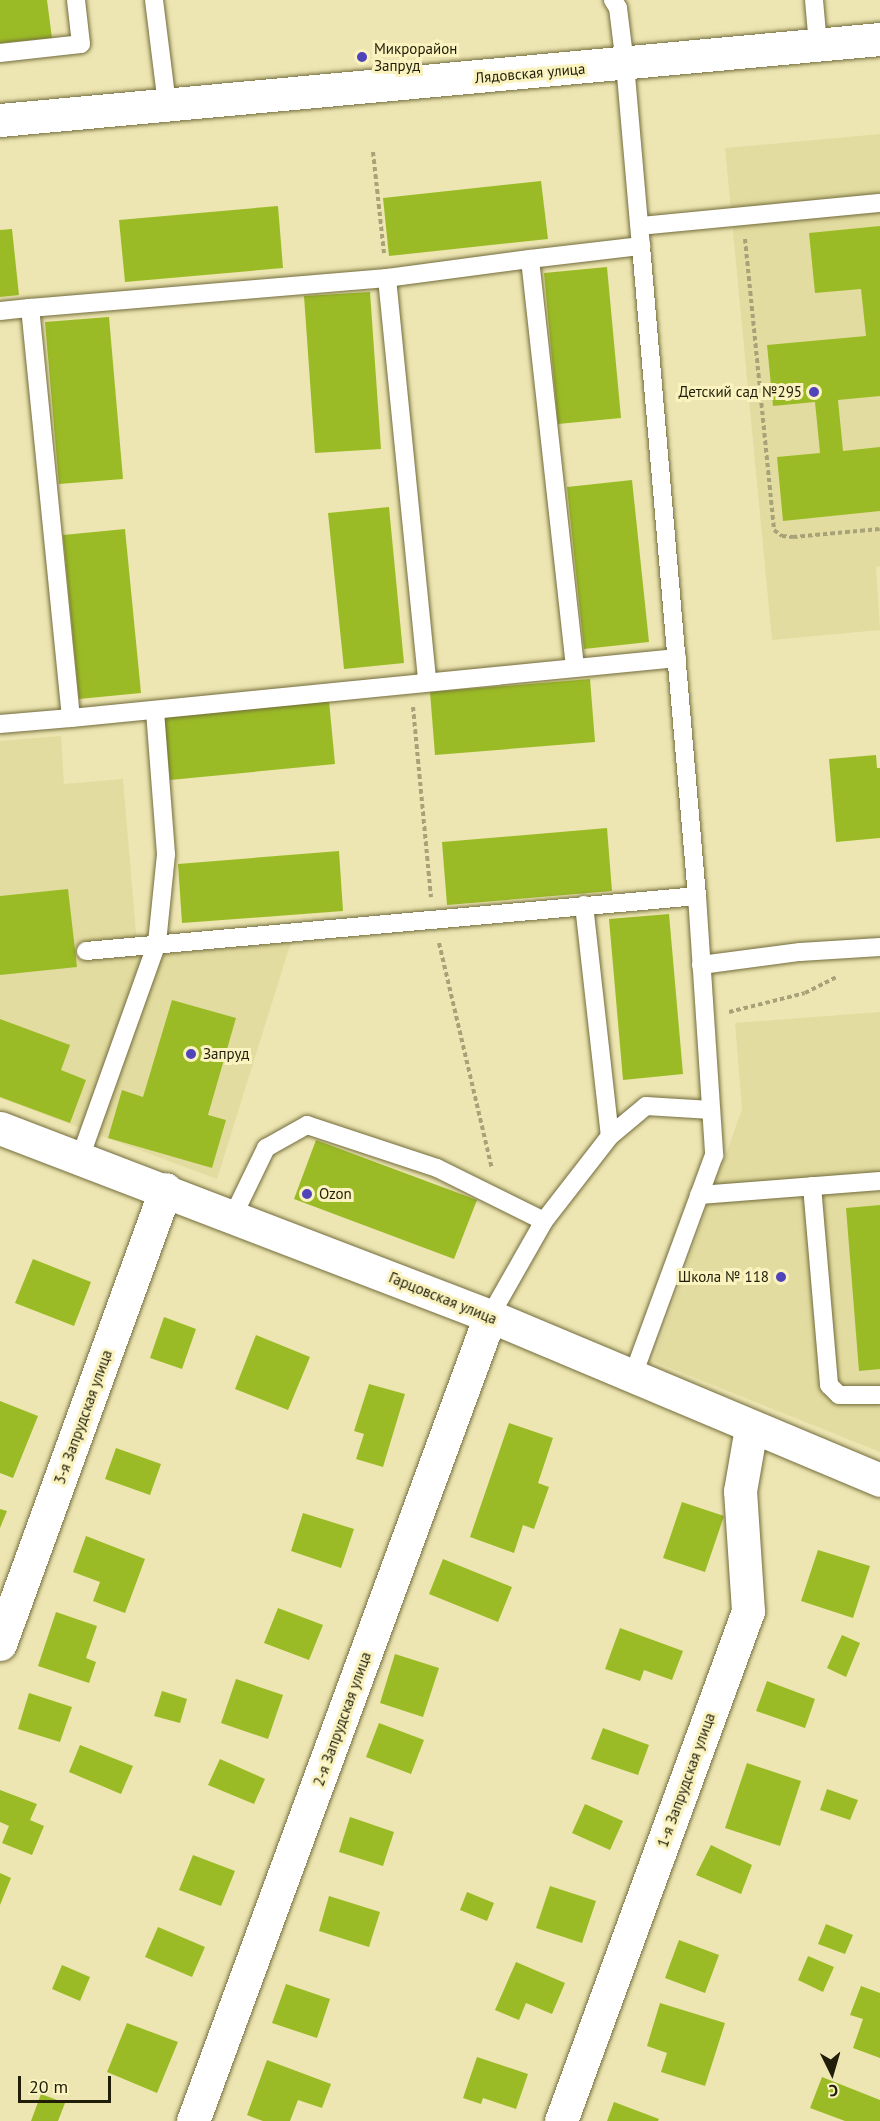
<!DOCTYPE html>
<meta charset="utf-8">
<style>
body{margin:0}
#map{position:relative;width:880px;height:2121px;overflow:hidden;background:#ede6b2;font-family:"PT Sans",sans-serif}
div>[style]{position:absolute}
.built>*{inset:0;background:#e3dca0}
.building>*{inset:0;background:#9bbb26}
.path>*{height:4px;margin-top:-2px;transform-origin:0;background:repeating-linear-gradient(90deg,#a8a279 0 4.5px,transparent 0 7.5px)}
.roads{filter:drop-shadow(0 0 2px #736c3c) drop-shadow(0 0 2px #736c3c)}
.service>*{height:18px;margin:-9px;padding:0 9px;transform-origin:9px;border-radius:9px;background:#fff}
.minor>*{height:33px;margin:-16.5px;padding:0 16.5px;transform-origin:16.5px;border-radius:16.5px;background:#fff}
.secondary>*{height:33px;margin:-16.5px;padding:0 16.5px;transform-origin:16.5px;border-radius:16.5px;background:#fff}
.dots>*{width:16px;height:16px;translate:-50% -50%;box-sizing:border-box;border:3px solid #faf3bf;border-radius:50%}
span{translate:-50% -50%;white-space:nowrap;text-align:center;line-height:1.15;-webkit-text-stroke:6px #faf3bf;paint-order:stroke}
.poi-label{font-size:15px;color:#201d09}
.left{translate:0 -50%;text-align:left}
.right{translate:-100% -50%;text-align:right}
.street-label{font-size:15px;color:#201d09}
.north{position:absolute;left:802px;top:2043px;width:60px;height:60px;-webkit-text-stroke:4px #faf3bf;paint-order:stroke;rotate:175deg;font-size:16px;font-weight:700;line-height:24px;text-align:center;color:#201d09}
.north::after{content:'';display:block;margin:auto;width:21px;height:27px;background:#201d09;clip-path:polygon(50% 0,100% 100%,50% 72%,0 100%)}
.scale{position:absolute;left:18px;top:2076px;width:93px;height:27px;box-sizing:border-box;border:3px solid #201d09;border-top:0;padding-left:8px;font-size:18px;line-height:21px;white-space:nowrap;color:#201d09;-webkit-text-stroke:4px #faf3bf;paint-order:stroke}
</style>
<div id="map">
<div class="built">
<i style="clip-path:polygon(880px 134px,880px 566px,876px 567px,880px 630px,772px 640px,725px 148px)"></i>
<i style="clip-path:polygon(61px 736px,64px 784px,123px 779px,138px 957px,291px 942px,217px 1179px,0 1098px,0 741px)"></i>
<i style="clip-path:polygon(880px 1012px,880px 1452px,653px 1361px,742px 1109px,735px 1023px)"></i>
</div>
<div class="building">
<i style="clip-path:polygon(0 0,47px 0,52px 38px,0 43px)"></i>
<i style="clip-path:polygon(541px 181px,548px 239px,389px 256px,383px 198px)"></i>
<i style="clip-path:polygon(278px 206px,283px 268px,125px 282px,119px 220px)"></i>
<i style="clip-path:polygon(880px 226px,880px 396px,838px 400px,843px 451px,880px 447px,880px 511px,783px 521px,777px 457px,820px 453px,815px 402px,773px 406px,767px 345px,866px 336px,861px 289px,815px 293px,809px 233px)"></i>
<i style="clip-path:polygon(12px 229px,19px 295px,0 297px,0 230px)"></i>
<i style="clip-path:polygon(607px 267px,621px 418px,558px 424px,544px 273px)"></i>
<i style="clip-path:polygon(370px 292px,381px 449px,315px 453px,304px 296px)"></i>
<i style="clip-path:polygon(109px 317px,123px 479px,59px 484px,45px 322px)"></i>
<i style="clip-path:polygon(632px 480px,649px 642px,584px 649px,567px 487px)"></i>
<i style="clip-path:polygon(389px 507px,404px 663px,344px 669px,328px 513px)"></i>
<i style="clip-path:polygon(125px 529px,141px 693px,79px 699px,63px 535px)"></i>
<i style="clip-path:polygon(590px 679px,595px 742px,435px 755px,430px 692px)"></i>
<i style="clip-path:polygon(329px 701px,335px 764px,170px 780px,164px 717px)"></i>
<i style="clip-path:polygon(876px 755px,877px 768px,880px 768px,880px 838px,836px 842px,829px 759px)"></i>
<i style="clip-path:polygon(607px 828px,612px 891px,447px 905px,442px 842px)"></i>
<i style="clip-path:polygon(339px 851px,343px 911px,182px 923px,178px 864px)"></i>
<i style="clip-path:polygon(68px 889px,77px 967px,0 975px,0 896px)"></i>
<i style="clip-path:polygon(669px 914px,683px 1074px,623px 1080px,609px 919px)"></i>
<i style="clip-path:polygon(172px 1000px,236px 1018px,208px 1115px,226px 1120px,212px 1168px,108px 1138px,122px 1090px,143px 1097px)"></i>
<i style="clip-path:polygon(0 1019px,70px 1045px,61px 1070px,86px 1080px,70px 1123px,0 1097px)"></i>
<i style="clip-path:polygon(316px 1140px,477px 1200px,454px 1259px,294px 1199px)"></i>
<i style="clip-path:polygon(880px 1205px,880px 1369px,859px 1371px,846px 1208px)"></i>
<i style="clip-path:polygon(33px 1259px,91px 1282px,74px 1326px,15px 1303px)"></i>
<i style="clip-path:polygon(164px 1317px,196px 1329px,182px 1369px,150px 1358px)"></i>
<i style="clip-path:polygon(256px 1335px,310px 1357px,288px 1410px,235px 1389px)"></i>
<i style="clip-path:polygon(369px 1384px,405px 1394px,383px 1467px,356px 1459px,364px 1434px,354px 1431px)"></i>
<i style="clip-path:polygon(0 1401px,38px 1416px,13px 1478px,0 1473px)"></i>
<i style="clip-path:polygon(509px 1423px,553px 1438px,538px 1483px,549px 1487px,534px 1529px,523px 1525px,514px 1553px,470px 1537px)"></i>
<i style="clip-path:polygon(116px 1448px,161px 1464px,150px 1495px,105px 1479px)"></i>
<i style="clip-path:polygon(682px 1502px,724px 1516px,705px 1572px,663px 1558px)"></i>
<i style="clip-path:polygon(0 1509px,7px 1511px,0 1528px)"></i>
<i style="clip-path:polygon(303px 1513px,354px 1529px,341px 1568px,291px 1551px)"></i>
<i style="clip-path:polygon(86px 1536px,145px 1559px,125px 1613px,93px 1601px,100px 1582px,73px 1572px)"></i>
<i style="clip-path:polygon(818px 1550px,870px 1566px,853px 1618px,801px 1601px)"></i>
<i style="clip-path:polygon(443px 1559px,512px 1587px,498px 1622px,429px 1594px)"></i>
<i style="clip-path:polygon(278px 1608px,323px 1625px,309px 1660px,264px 1643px)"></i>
<i style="clip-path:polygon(56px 1612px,97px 1626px,86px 1658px,96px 1662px,89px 1683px,38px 1666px)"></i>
<i style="clip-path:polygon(620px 1628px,683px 1651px,672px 1680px,644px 1670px,640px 1681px,605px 1669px)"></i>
<i style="clip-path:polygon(842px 1635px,860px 1643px,846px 1677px,827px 1668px)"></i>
<i style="clip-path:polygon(395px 1654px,439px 1668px,423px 1717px,380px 1703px)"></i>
<i style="clip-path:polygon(236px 1679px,283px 1695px,268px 1739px,221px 1723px)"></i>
<i style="clip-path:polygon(767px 1681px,815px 1699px,805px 1728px,756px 1711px)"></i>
<i style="clip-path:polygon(162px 1691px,187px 1699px,180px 1723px,154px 1716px)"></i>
<i style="clip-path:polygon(29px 1693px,72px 1707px,60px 1742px,18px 1729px)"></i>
<i style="clip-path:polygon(379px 1723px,424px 1740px,411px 1774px,366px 1757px)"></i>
<i style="clip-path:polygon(603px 1728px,649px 1745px,638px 1775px,591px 1759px)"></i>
<i style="clip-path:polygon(80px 1745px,133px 1766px,121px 1794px,69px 1772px)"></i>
<i style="clip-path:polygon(220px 1759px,265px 1779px,254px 1804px,208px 1785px)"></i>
<i style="clip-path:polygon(747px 1763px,801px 1781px,780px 1846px,725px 1828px)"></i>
<i style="clip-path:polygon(827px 1789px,858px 1800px,850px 1820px,820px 1810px)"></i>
<i style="clip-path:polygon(0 1790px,37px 1804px,30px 1820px,44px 1826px,32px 1855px,2px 1843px,9px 1826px,0 1822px)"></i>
<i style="clip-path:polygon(585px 1804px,623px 1821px,610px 1850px,572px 1833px)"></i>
<i style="clip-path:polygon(350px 1817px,394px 1832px,383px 1866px,339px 1852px)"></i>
<i style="clip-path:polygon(711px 1845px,752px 1865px,741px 1894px,696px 1875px)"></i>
<i style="clip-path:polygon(193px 1855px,235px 1871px,221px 1906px,179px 1890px)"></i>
<i style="clip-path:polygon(0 1873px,11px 1878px,0 1905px)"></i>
<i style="clip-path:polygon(550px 1886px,596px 1901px,582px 1943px,536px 1928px)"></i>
<i style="clip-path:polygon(467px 1892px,494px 1903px,487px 1921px,460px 1910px)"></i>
<i style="clip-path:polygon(329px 1896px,380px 1912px,369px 1947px,319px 1931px)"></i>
<i style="clip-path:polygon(826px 1924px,853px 1935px,845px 1954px,818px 1944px)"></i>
<i style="clip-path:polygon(158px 1927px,205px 1947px,192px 1977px,145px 1957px)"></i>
<i style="clip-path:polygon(679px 1940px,719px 1955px,705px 1993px,665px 1978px)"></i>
<i style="clip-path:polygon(808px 1956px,834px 1967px,823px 1992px,798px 1980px)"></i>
<i style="clip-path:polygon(516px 1962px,565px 1983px,552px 2014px,526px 2003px,519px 2020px,495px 2010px)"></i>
<i style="clip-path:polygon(62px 1965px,90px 1977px,80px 2001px,52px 1989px)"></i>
<i style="clip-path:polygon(286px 1984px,330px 1999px,317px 2038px,272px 2023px)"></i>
<i style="clip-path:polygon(861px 1986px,880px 1993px,880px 2058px,853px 2048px,863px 2019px,850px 2015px)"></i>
<i style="clip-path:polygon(660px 2003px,725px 2023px,705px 2086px,661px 2072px,667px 2053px,647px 2046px)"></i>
<i style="clip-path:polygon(127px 2023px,178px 2042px,157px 2093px,107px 2072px)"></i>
<i style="clip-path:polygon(477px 2057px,528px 2074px,516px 2109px,483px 2098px,481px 2104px,463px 2098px)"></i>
<i style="clip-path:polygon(267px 2060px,331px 2084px,322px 2108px,298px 2100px,290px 2121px,263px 2121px,247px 2115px)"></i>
<i style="clip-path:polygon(822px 2077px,880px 2100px,880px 2121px,845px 2121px,810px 2108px)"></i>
<i style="clip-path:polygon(41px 2094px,65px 2103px,58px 2121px,31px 2121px)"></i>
<i style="clip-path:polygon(614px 2102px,659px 2119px,658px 2121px,607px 2121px)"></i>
</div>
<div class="path">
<i style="left:373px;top:152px;width:102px;rotate:83.8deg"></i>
<i style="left:745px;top:239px;width:292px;rotate:84.3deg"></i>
<i style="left:774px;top:530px;width:10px;rotate:37deg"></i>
<i style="left:782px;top:536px;width:11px;rotate:5deg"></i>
<i style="left:793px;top:537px;width:87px;rotate:-5.3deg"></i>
<i style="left:413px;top:707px;width:191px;rotate:84.6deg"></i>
<i style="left:439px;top:943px;width:232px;rotate:76.8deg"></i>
<i style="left:729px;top:1012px;width:78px;rotate:-14deg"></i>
<i style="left:805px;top:993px;width:37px;rotate:-27deg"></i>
</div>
<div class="roads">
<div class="service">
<i style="left:154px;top:0;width:106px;rotate:82.9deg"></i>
<i style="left:613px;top:0;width:9px;rotate:58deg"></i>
<i style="left:618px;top:8px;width:56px;rotate:82.9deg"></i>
<i style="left:625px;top:64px;width:183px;rotate:85deg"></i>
<i style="left:641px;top:246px;width:652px;rotate:85.08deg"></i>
<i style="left:697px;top:896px;width:260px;rotate:86.2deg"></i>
<i style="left:714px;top:1155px;width:238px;rotate:110.2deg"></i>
<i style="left:814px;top:0;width:45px;rotate:84.9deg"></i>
<i style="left:0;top:53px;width:81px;rotate:-6.3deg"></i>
<i style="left:81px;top:44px;width:44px;rotate:-96.5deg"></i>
<i style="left:640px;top:226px;width:241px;rotate:-5.5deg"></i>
<i style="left:387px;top:278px;width:144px;rotate:-7.6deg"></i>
<i style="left:0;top:311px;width:30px;rotate:-6deg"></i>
<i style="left:575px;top:667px;width:410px;rotate:-96.3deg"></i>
<i style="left:530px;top:259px;width:112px;rotate:-6.7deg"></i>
<i style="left:71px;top:718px;width:609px;rotate:-5.65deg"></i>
<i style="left:0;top:724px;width:71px;rotate:-4.8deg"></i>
<i style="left:71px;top:718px;width:412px;rotate:-95.7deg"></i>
<i style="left:30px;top:308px;width:358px;rotate:-4.8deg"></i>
<i style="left:387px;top:278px;width:405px;rotate:84.3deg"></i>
<i style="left:584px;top:905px;width:232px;rotate:83.6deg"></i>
<i style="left:86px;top:951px;width:613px;rotate:-5.14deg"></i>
<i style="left:701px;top:965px;width:100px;rotate:-7.5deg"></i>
<i style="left:800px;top:952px;width:80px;rotate:-3.6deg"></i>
<i style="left:80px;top:1158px;width:228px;rotate:-70.3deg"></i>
<i style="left:157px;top:943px;width:89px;rotate:-84.2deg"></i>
<i style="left:166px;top:854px;width:144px;rotate:-94.4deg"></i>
<i style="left:812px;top:1186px;width:200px;rotate:85.1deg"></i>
<i style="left:829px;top:1385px;width:14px;rotate:45deg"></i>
<i style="left:839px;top:1395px;width:41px"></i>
<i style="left:699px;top:1195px;width:182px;rotate:-4.4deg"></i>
<i style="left:233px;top:1216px;width:76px;rotate:-64.1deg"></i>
<i style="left:266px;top:1148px;width:47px;rotate:-29.3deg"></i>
<i style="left:307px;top:1125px;width:137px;rotate:18.3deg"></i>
<i style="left:437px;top:1168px;width:119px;rotate:26.4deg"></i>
<i style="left:490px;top:1316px;width:109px;rotate:-60.4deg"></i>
<i style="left:544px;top:1221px;width:108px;rotate:-52.2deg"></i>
<i style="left:610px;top:1136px;width:47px;rotate:-39.8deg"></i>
<i style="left:646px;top:1106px;width:65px;rotate:3.5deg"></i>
</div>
<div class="minor">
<i style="left:0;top:1128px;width:525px;rotate:20.99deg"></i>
<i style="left:490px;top:1316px;width:423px;rotate:22.8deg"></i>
<i style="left:0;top:1644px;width:484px;rotate:-70deg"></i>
<i style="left:193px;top:2121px;width:858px;rotate:-69.75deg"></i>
<i style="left:561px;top:2121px;width:543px;rotate:-69.86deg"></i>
<i style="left:748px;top:1611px;width:120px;rotate:-93.8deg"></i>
<i style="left:740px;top:1491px;width:64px;rotate:-80.1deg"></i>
</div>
<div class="secondary">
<i style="left:0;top:120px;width:884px;rotate:-5.26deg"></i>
</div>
</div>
<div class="dots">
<i style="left:362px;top:57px;background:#5044bb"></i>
<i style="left:814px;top:392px;background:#5044bb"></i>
<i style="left:191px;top:1054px;background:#5044bb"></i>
<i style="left:307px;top:1194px;background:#5044bb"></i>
<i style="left:781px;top:1277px;background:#5044bb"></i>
</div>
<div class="poi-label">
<span class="left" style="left:374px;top:57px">Микрорайон<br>Запруд</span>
<span class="right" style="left:802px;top:392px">Детский сад №295</span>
<span class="left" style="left:203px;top:1054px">Запруд</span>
<span class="left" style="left:319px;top:1194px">Ozon</span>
<span class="right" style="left:769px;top:1277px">Школа № 118</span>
</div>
<div class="street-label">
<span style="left:530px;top:73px;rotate:-5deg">Лядовская улица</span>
<span style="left:443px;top:1298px;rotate:22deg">Гарцовская улица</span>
<span style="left:83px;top:1417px;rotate:-70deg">3-я Запрудская улица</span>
<span style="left:342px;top:1719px;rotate:-70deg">2-я Запрудская улица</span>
<span style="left:686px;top:1780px;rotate:-70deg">1-я Запрудская улица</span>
</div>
<div class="north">С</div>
<div class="scale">20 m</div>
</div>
